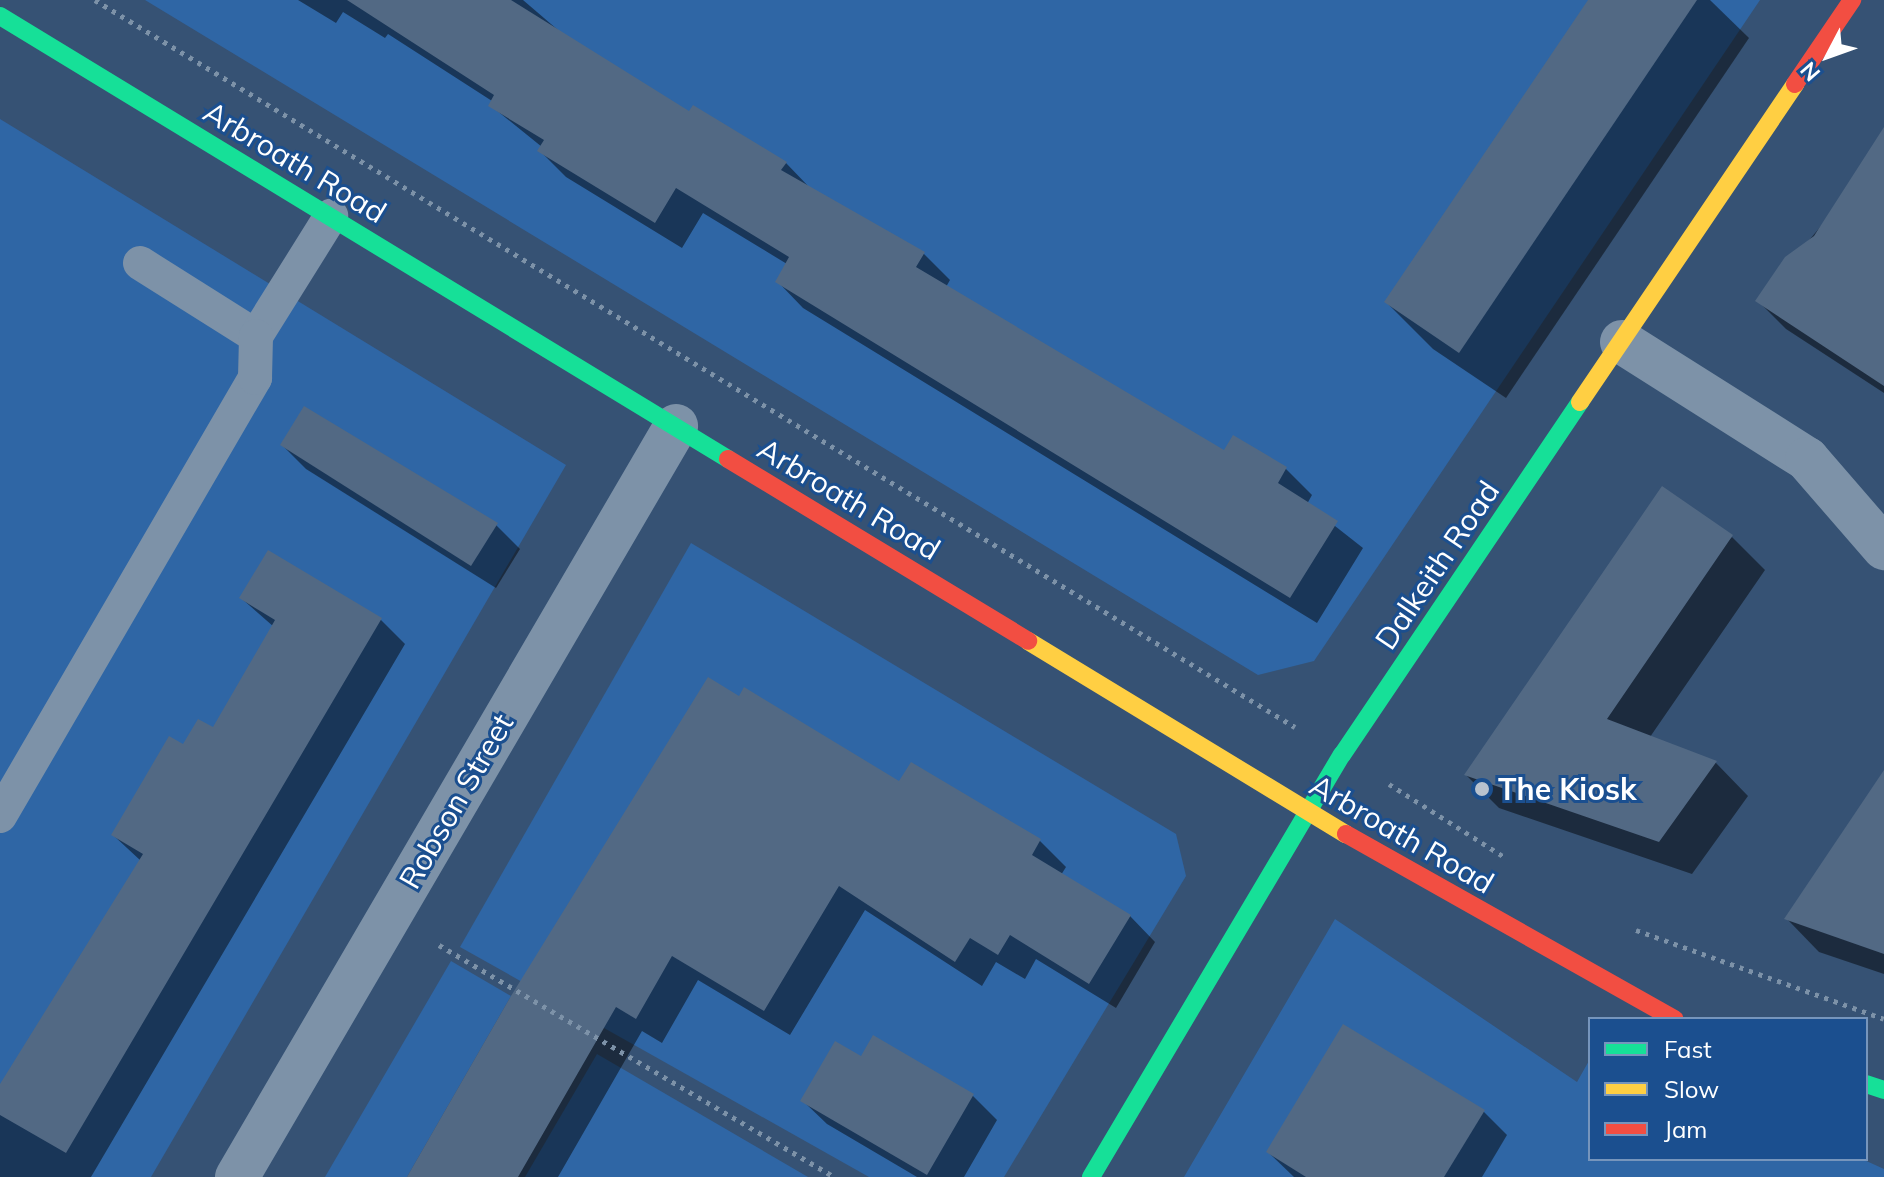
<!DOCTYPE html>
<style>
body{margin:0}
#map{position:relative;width:1884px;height:1177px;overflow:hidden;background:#365274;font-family:Mulish,sans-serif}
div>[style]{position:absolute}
.green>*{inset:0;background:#2f66a5}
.shadow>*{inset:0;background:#0007}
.building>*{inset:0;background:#526984}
.path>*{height:5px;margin-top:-2.5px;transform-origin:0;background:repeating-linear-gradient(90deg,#7d92a8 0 4px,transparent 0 10px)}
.lane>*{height:34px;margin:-17px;padding:0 17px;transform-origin:17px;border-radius:17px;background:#7d92a8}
.street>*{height:44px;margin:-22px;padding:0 22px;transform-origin:22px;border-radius:22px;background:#7d92a8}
.fast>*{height:18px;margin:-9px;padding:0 9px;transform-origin:9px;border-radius:9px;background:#16e098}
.slow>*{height:18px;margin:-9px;padding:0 9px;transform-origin:9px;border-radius:9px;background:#ffcf43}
.jam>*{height:18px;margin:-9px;padding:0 9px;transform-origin:9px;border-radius:9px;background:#f24e42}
.dots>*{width:22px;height:22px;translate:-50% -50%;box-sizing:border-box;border:4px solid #1b4f8f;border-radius:50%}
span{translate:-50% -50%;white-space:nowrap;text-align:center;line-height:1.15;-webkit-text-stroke:6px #1b4f8f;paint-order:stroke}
.street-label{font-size:30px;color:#fff}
.poi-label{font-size:30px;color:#fff;font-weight:700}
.left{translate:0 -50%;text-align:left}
.legend{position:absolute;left:1588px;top:1017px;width:280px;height:144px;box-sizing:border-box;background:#1b4f8f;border:2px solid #7695bc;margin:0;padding:10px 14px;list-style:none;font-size:24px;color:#fff}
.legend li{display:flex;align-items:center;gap:16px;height:40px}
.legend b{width:40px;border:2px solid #7695bc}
.north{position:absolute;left:1788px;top:16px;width:80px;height:80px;-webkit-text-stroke:6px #1b4f8f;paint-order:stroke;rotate:229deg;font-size:22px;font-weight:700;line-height:32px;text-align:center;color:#fff}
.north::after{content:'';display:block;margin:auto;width:28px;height:36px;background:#fff;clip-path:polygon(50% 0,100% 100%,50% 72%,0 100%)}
</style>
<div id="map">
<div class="green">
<i style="clip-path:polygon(145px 0,1760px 0,1314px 661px,1258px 675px)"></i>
<i style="clip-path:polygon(0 119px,566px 465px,151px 1177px,0 1177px)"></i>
<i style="clip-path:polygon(691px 543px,1176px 834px,1186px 876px,1004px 1177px,869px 1177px,460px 947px)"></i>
<i style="clip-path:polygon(1335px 919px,1577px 1082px,1590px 1059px,1590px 1159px,1862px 1159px,1884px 1169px,1884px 1177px,1184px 1177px)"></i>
<i style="clip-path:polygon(451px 961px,511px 996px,407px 1177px,325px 1177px)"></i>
<i style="clip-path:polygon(597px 1054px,808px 1177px,525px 1177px)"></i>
</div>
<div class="shadow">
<i style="clip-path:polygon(298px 0,523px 0,565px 36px,690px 114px,786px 163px,811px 189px,924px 254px,950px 280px,946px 287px,1224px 453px,1234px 438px,1286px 469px,1312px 495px,1307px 504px,1363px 548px,1317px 623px,803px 308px,777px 281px,787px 264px,703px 213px,682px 248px,566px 177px,540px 151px,542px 147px,490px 105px,492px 101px,388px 34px,385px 38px,343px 12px,336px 23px)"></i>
<i style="clip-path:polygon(1590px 0,1710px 0,1749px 38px,1506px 398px,1433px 349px,1386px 302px)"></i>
<i style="clip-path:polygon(1884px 151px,1884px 393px,1786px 329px,1758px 301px)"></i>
<i style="clip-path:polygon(282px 445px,496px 525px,520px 549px,496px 588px,306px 469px)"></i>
<i style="clip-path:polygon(1732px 537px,1765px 570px,1650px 737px,1716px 763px,1748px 796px,1692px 874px,1499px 808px,1466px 775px)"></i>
<i style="clip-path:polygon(268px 553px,381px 620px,405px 644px,91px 1177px,0 1177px,0 1088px,141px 861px,113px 835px,184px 747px,213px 730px,274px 627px,241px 598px)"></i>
<i style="clip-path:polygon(740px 698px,899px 784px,1040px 841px,1066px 867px,1061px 875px,1130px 916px,1155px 942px,1116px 1008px,1036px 959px,1025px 979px,996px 962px,982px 986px,865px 910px,790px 1035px,698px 980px,662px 1043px,642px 1031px,558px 1177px,409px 1177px)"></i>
<i style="clip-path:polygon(1884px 773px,1884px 974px,1819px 952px,1787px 919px)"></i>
<i style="clip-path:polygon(874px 1038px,973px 1096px,997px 1120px,964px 1177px,917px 1177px,827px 1124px,803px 1101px,862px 1059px)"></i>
<i style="clip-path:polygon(1483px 1111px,1507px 1135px,1482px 1177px,1294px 1177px,1268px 1152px)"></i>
</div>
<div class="building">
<i style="clip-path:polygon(347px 0,511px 0,689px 111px,693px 105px,787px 162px,781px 170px,925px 252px,916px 267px,1224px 450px,1233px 435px,1287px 467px,1278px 483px,1338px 521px,1290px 598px,775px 282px,789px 257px,676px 188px,655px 223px,537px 151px,544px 140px,488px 106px,494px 95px)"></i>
<i style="clip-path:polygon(1588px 0,1697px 0,1459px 353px,1384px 302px)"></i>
<i style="clip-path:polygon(1884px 127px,1884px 386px,1755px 301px,1785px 257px,1814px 236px)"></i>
<i style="clip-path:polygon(304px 406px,498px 523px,471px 566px,280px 445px)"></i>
<i style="clip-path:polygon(1662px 486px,1733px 535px,1607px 719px,1717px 761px,1659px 842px,1464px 775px)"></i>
<i style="clip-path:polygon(268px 550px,382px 618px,66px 1153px,0 1115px,0 1084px,143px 854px,111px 835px,169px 736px,183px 744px,198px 719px,213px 727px,275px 620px,239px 598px)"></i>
<i style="clip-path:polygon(708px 677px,739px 696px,744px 687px,899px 781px,911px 762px,1041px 839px,1032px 855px,1131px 915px,1089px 984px,1010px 935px,998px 955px,970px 938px,955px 962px,839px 886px,764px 1011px,672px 956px,636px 1019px,616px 1007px,518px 1177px,407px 1177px,511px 996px)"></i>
<i style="clip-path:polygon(1884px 770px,1884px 954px,1784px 919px)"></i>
<i style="clip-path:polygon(1343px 1024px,1485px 1110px,1444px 1177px,1306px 1177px,1266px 1152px)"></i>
<i style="clip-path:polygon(873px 1035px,974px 1094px,927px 1175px,800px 1101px,835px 1041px,861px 1056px)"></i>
</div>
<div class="path">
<i style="left:95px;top:0;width:1403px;rotate:31.21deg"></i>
<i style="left:1389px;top:784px;width:138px;rotate:32.3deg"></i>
<i style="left:1636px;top:930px;width:263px;rotate:19.7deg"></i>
<i style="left:439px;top:945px;width:459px;rotate:30.4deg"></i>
</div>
<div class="lane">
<i style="left:140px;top:263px;width:137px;rotate:32.2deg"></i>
<i style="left:256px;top:336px;width:142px;rotate:-58deg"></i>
<i style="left:0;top:816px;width:507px;rotate:-59.79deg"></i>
<i style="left:255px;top:378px;width:42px;rotate:-88.6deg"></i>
</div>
<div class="street">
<i style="left:1622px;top:342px;width:219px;rotate:32.3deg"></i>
<i style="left:1807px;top:459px;width:118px;rotate:49.1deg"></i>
<i style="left:237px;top:1177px;width:870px;rotate:-59.69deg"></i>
</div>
<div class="fast">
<i style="left:0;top:16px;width:852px;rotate:31.32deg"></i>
<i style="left:1866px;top:1084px;width:19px;rotate:18deg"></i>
<i style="left:1091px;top:1177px;width:491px;rotate:-59.3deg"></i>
<i style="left:1342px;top:755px;width:426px;rotate:-56deg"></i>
</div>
<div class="slow">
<i style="left:1580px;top:402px;width:384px;rotate:-55.9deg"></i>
<i style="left:1028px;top:641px;width:372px;rotate:31.3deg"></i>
</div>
<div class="jam">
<i style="left:1795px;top:84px;width:102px;rotate:-55.8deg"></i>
<i style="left:728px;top:459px;width:351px;rotate:31.2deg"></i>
<i style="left:1346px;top:834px;width:377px;rotate:29.4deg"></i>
</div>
<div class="dots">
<i style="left:1482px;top:789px;background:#b9c2ce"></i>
</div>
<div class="street-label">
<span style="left:295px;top:162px;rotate:31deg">Arbroath Road</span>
<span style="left:849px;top:499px;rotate:31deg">Arbroath Road</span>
<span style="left:1437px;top:565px;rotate:-56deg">Dalkeith Road</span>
<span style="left:456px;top:801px;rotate:-60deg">Robson Street</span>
<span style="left:1402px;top:834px;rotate:30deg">Arbroath Road</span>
</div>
<div class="poi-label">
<span class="left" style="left:1498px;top:789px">The Kiosk</span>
</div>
<ul class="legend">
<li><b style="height:10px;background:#16e098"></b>Fast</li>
<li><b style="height:10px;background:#ffcf43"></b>Slow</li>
<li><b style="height:10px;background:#f24e42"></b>Jam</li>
</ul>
<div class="north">N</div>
</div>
